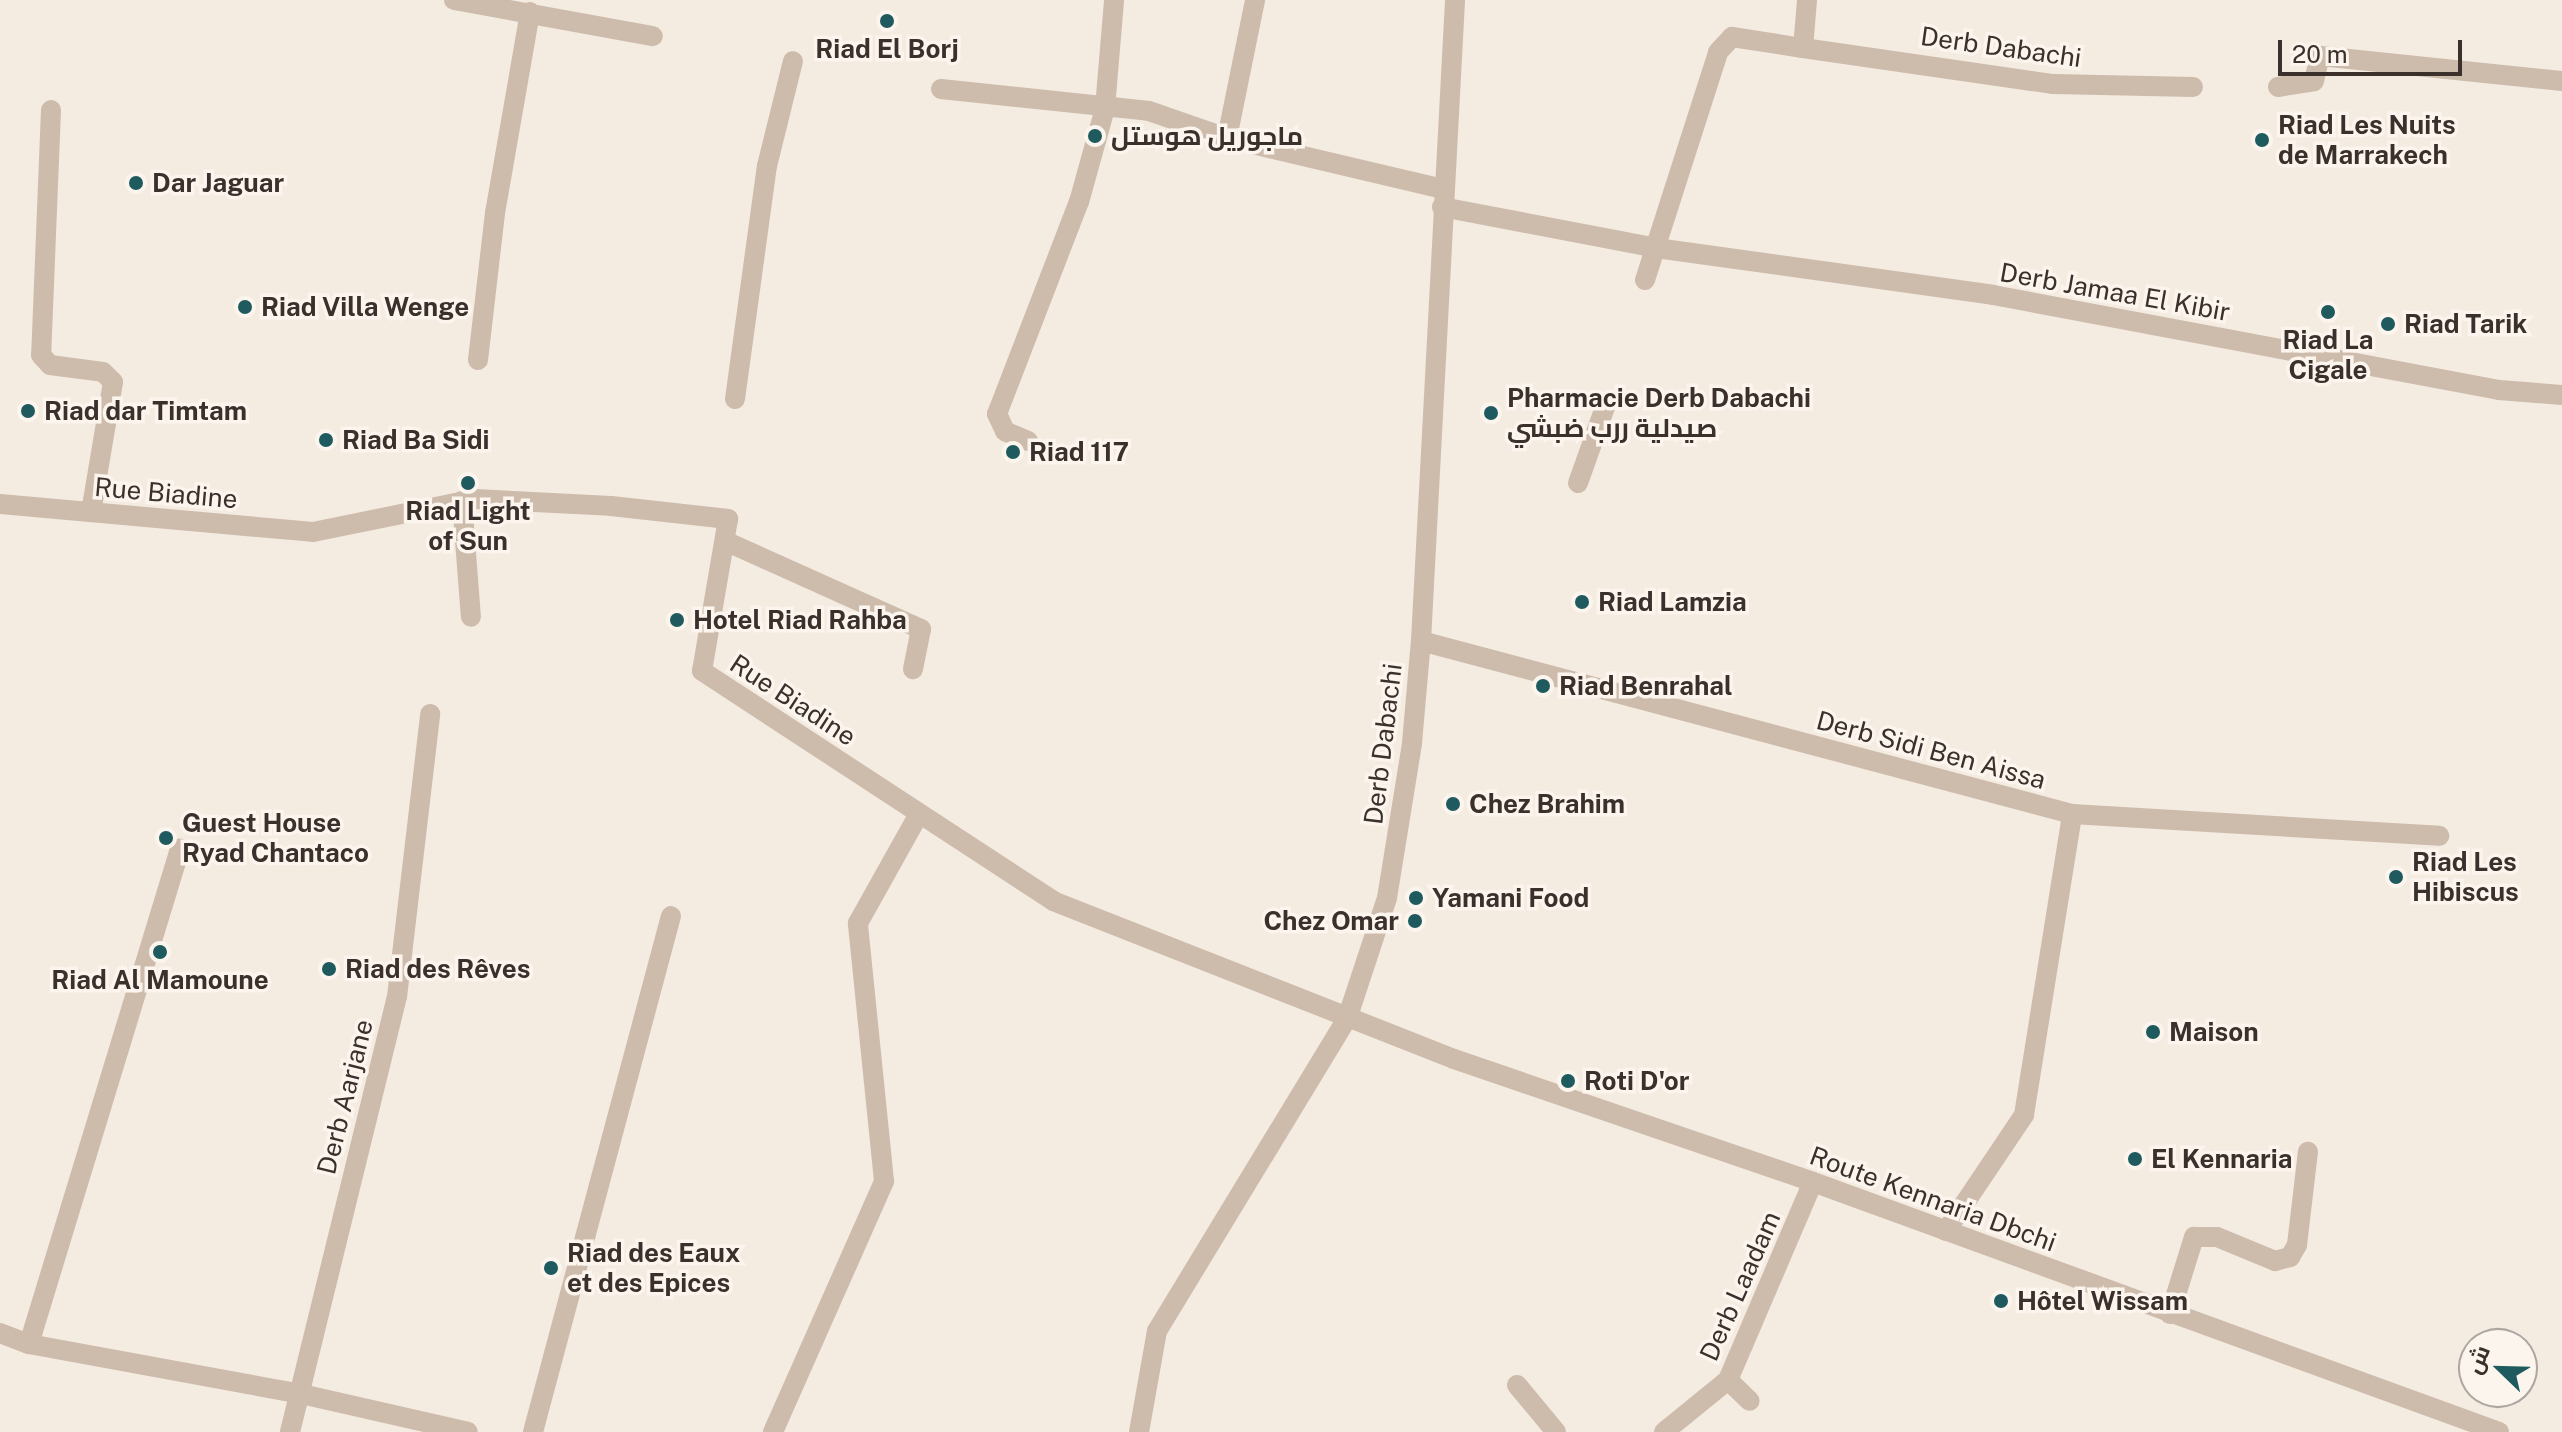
<!DOCTYPE html>
<meta charset="utf-8">
<style>
body{margin:0}
#map{position:relative;width:2562px;height:1432px;overflow:hidden;background:#f4ebe1;font-family:"Public Sans",Cairo,sans-serif}
div>[style]{position:absolute}
.service>*{height:20px;margin:-10px;padding:0 10px;transform-origin:10px;border-radius:10px;background:#cdbbac}
.pedestrian>*{height:20px;margin:-10px;padding:0 10px;transform-origin:10px;border-radius:10px;background:#cdbbac}
.minor>*{height:20px;margin:-10px;padding:0 10px;transform-origin:10px;border-radius:10px;background:#cdbbac}
.dots>*{width:22px;height:22px;translate:-50% -50%;box-sizing:border-box;border:4px solid #fbf5ee;border-radius:50%}
span{translate:-50% -50%;white-space:nowrap;text-align:center;line-height:1.15;-webkit-text-stroke:7px #fbf5ee;paint-order:stroke}
.street-label{font-size:26px;color:#3b302b}
.poi-label{font-size:26px;color:#3b302b;font-weight:700}
.left{translate:0 -50%;text-align:left}
.right{translate:-100% -50%;text-align:right}
.north{position:absolute;left:2458px;top:1328px;width:80px;height:80px;box-sizing:border-box;background:#fbf5ee;border:2px solid #aea6a0;border-radius:50%;rotate:293deg;font-size:22px;font-weight:700;line-height:32px;text-align:center;color:#3b302b}
.north::after{content:'';display:block;margin:auto;width:28px;height:36px;background:#1f5a5e;clip-path:polygon(50% 0,100% 100%,50% 72%,0 100%)}
.scale{position:absolute;left:2278px;top:40px;width:184px;height:36px;box-sizing:border-box;border:4px solid #3b302b;border-top:0;padding-left:10px;font-size:24px;line-height:28px;white-space:nowrap;color:#3b302b;-webkit-text-stroke:6px #fbf5ee;paint-order:stroke}
</style>
<div id="map">
<div class="service">
<i style="left:454px;top:0;width:202px;rotate:10.3deg"></i>
<i style="left:1803px;top:48px;width:253px;rotate:8.2deg"></i>
<i style="left:2053px;top:84px;width:140px;rotate:1.2deg"></i>
<i style="left:2278px;top:87px;width:36px;rotate:-9deg"></i>
<i style="left:2314px;top:81px;width:26px;rotate:-77deg"></i>
<i style="left:2320px;top:56px;width:243px;rotate:5.9deg"></i>
<i style="left:941px;top:89px;width:209px;rotate:6deg"></i>
<i style="left:1149px;top:111px;width:83px;rotate:19.1deg"></i>
<i style="left:1227px;top:138px;width:221px;rotate:13.3deg"></i>
<i style="left:51px;top:110px;width:245px;rotate:92.3deg"></i>
<i style="left:41px;top:355px;width:13px;rotate:48deg"></i>
<i style="left:50px;top:365px;width:53px;rotate:7.5deg"></i>
<i style="left:103px;top:372px;width:14px;rotate:45deg"></i>
<i style="left:113px;top:382px;width:132px;rotate:99.6deg"></i>
<i style="left:1227px;top:138px;width:141px;rotate:-78.5deg"></i>
<i style="left:1442px;top:207px;width:218px;rotate:10.8deg"></i>
<i style="left:1656px;top:248px;width:340px;rotate:7.9deg"></i>
<i style="left:1993px;top:295px;width:515px;rotate:10.63deg"></i>
<i style="left:2499px;top:390px;width:63px;rotate:4.5deg"></i>
<i style="left:1645px;top:280px;width:239px;rotate:-72.2deg"></i>
<i style="left:1718px;top:52px;width:21px;rotate:-47deg"></i>
<i style="left:1732px;top:37px;width:72px;rotate:8.8deg"></i>
<i style="left:1803px;top:48px;width:48px;rotate:-85.2deg"></i>
<i style="left:478px;top:360px;width:148px;rotate:-83.4deg"></i>
<i style="left:495px;top:213px;width:204px;rotate:-80.1deg"></i>
<i style="left:735px;top:399px;width:235px;rotate:-82.2deg"></i>
<i style="left:767px;top:166px;width:108px;rotate:-76.1deg"></i>
<i style="left:1028px;top:441px;width:25px;rotate:-157deg"></i>
<i style="left:1005px;top:431px;width:19px;rotate:-115deg"></i>
<i style="left:997px;top:414px;width:227px;rotate:-68.9deg"></i>
<i style="left:1079px;top:202px;width:98px;rotate:-74.5deg"></i>
<i style="left:1105px;top:108px;width:108px;rotate:-85.2deg"></i>
<i style="left:1578px;top:483px;width:81px;rotate:-70.4deg"></i>
<i style="left:462px;top:501px;width:116px;rotate:85.6deg"></i>
<i style="left:0;top:504px;width:314px;rotate:5.1deg"></i>
<i style="left:313px;top:532px;width:165px;rotate:-11.5deg"></i>
<i style="left:475px;top:499px;width:136px;rotate:2.9deg"></i>
<i style="left:611px;top:506px;width:118px;rotate:6.3deg"></i>
<i style="left:728px;top:519px;width:154px;rotate:99.7deg"></i>
<i style="left:702px;top:671px;width:420px;rotate:33.2deg"></i>
<i style="left:1053px;top:901px;width:431px;rotate:21.5deg"></i>
<i style="left:1454px;top:1059px;width:379px;rotate:18.9deg"></i>
<i style="left:1813px;top:1182px;width:730px;rotate:20.02deg"></i>
<i style="left:725px;top:541px;width:215px;rotate:24.2deg"></i>
<i style="left:921px;top:629px;width:41px;rotate:101.3deg"></i>
<i style="left:1421px;top:641px;width:674px;rotate:14.88deg"></i>
<i style="left:2072px;top:814px;width:368px;rotate:3.4deg"></i>
<i style="left:1946px;top:1231px;width:140px;rotate:-56.1deg"></i>
<i style="left:2024px;top:1115px;width:305px;rotate:-80.9deg"></i>
<i style="left:2170px;top:1314px;width:81px;rotate:-72.7deg"></i>
<i style="left:2194px;top:1237px;width:23px"></i>
<i style="left:2217px;top:1237px;width:63px;rotate:22.5deg"></i>
<i style="left:2275px;top:1261px;width:16px;rotate:-15deg"></i>
<i style="left:2290px;top:1257px;width:14px;rotate:-60deg"></i>
<i style="left:2297px;top:1245px;width:94px;rotate:-83.3deg"></i>
<i style="left:1728px;top:1380px;width:30px;rotate:44deg"></i>
<i style="left:1517px;top:1385px;width:61px;rotate:50.3deg"></i>
<i style="left:1664px;top:1432px;width:82px;rotate:-39.1deg"></i>
<i style="left:1728px;top:1380px;width:215px;rotate:-66.8deg"></i>
</div>
<div class="pedestrian">
<i style="left:0;top:1333px;width:31px;rotate:21deg"></i>
<i style="left:29px;top:1344px;width:272px;rotate:10.4deg"></i>
<i style="left:297px;top:1393px;width:175px;rotate:12.8deg"></i>
<i style="left:29px;top:1344px;width:518px;rotate:-73.04deg"></i>
<i style="left:290px;top:1432px;width:448px;rotate:-76.2deg"></i>
<i style="left:397px;top:997px;width:285px;rotate:-83.3deg"></i>
<i style="left:533px;top:1432px;width:534px;rotate:-75.03deg"></i>
<i style="left:773px;top:1432px;width:274px;rotate:-66.1deg"></i>
<i style="left:884px;top:1181px;width:259px;rotate:-95.8deg"></i>
<i style="left:858px;top:923px;width:125px;rotate:-60.8deg"></i>
</div>
<div class="minor">
<i style="left:1139px;top:1432px;width:103px;rotate:-79.9deg"></i>
<i style="left:1157px;top:1331px;width:365px;rotate:-58.7deg"></i>
<i style="left:1347px;top:1019px;width:127px;rotate:-71.7deg"></i>
<i style="left:1387px;top:898px;width:157px;rotate:-80.8deg"></i>
<i style="left:1412px;top:743px;width:102px;rotate:-85deg"></i>
<i style="left:1421px;top:641px;width:642px;rotate:-86.96deg"></i>
</div>
<div class="dots">
<i style="left:887px;top:21px;background:#1f5a5e"></i>
<i style="left:1095px;top:136px;background:#1f5a5e"></i>
<i style="left:2262px;top:140px;background:#1f5a5e"></i>
<i style="left:136px;top:183px;background:#1f5a5e"></i>
<i style="left:245px;top:307px;background:#1f5a5e"></i>
<i style="left:2328px;top:312px;background:#1f5a5e"></i>
<i style="left:2388px;top:324px;background:#1f5a5e"></i>
<i style="left:28px;top:411px;background:#1f5a5e"></i>
<i style="left:1491px;top:413px;background:#1f5a5e"></i>
<i style="left:326px;top:440px;background:#1f5a5e"></i>
<i style="left:1013px;top:452px;background:#1f5a5e"></i>
<i style="left:468px;top:483px;background:#1f5a5e"></i>
<i style="left:1582px;top:602px;background:#1f5a5e"></i>
<i style="left:677px;top:620px;background:#1f5a5e"></i>
<i style="left:1543px;top:686px;background:#1f5a5e"></i>
<i style="left:1453px;top:804px;background:#1f5a5e"></i>
<i style="left:166px;top:838px;background:#1f5a5e"></i>
<i style="left:2396px;top:877px;background:#1f5a5e"></i>
<i style="left:1416px;top:898px;background:#1f5a5e"></i>
<i style="left:1415px;top:921px;background:#1f5a5e"></i>
<i style="left:160px;top:952px;background:#1f5a5e"></i>
<i style="left:329px;top:969px;background:#1f5a5e"></i>
<i style="left:2153px;top:1032px;background:#1f5a5e"></i>
<i style="left:1568px;top:1081px;background:#1f5a5e"></i>
<i style="left:2135px;top:1159px;background:#1f5a5e"></i>
<i style="left:551px;top:1268px;background:#1f5a5e"></i>
<i style="left:2001px;top:1301px;background:#1f5a5e"></i>
</div>
<div class="street-label">
<span style="left:2001px;top:47px;rotate:8deg">Derb Dabachi</span>
<span style="left:2115px;top:292px;rotate:10deg">Derb Jamaa El Kibir</span>
<span style="left:166px;top:493px;rotate:5deg">Rue Biadine</span>
<span style="left:793px;top:700px;rotate:33deg">Rue Biadine</span>
<span style="left:1383px;top:744px;rotate:-83deg">Derb Dabachi</span>
<span style="left:1931px;top:750px;rotate:15deg">Derb Sidi Ben Aissa</span>
<span style="left:345px;top:1097px;rotate:-76deg">Derb Aarjane</span>
<span style="left:1933px;top:1199px;rotate:20deg">Route Kennaria Dbchi</span>
<span style="left:1740px;top:1286px;rotate:-66deg">Derb Laadam</span>
</div>
<div class="poi-label">
<span style="left:887px;top:49px">Riad El Borj</span>
<span class="left" style="left:2278px;top:140px">Riad Les Nuits<br>de Marrakech</span>
<span class="left" style="left:1111px;top:136px">ماجوريل هوستل</span>
<span class="left" style="left:152px;top:183px">Dar Jaguar</span>
<span class="left" style="left:261px;top:307px">Riad Villa Wenge</span>
<span class="left" style="left:2404px;top:324px">Riad Tarik</span>
<span style="left:2328px;top:355px">Riad La<br>Cigale</span>
<span class="left" style="left:1507px;top:413px">Pharmacie Derb Dabachi<br>صيدلية ررب ضبشي</span>
<span class="left" style="left:44px;top:411px">Riad dar Timtam</span>
<span class="left" style="left:342px;top:440px">Riad Ba Sidi</span>
<span class="left" style="left:1029px;top:452px">Riad 117</span>
<span style="left:468px;top:526px">Riad Light<br>of Sun</span>
<span class="left" style="left:1598px;top:602px">Riad Lamzia</span>
<span class="left" style="left:693px;top:620px">Hotel Riad Rahba</span>
<span class="left" style="left:1559px;top:686px">Riad Benrahal</span>
<span class="left" style="left:1469px;top:804px">Chez Brahim</span>
<span class="left" style="left:182px;top:838px">Guest House<br>Ryad Chantaco</span>
<span class="left" style="left:2412px;top:877px">Riad Les<br>Hibiscus</span>
<span class="left" style="left:1432px;top:898px">Yamani Food</span>
<span class="right" style="left:1399px;top:921px">Chez Omar</span>
<span class="left" style="left:345px;top:969px">Riad des Rêves</span>
<span style="left:160px;top:980px">Riad Al Mamoune</span>
<span class="left" style="left:2169px;top:1032px">Maison</span>
<span class="left" style="left:1584px;top:1081px">Roti D'or</span>
<span class="left" style="left:2151px;top:1159px">El Kennaria</span>
<span class="left" style="left:567px;top:1268px">Riad des Eaux<br>et des Epices</span>
<span class="left" style="left:2017px;top:1301px">Hôtel Wissam</span>
</div>
<div class="north">ش</div>
<div class="scale">20 m</div>
</div>
